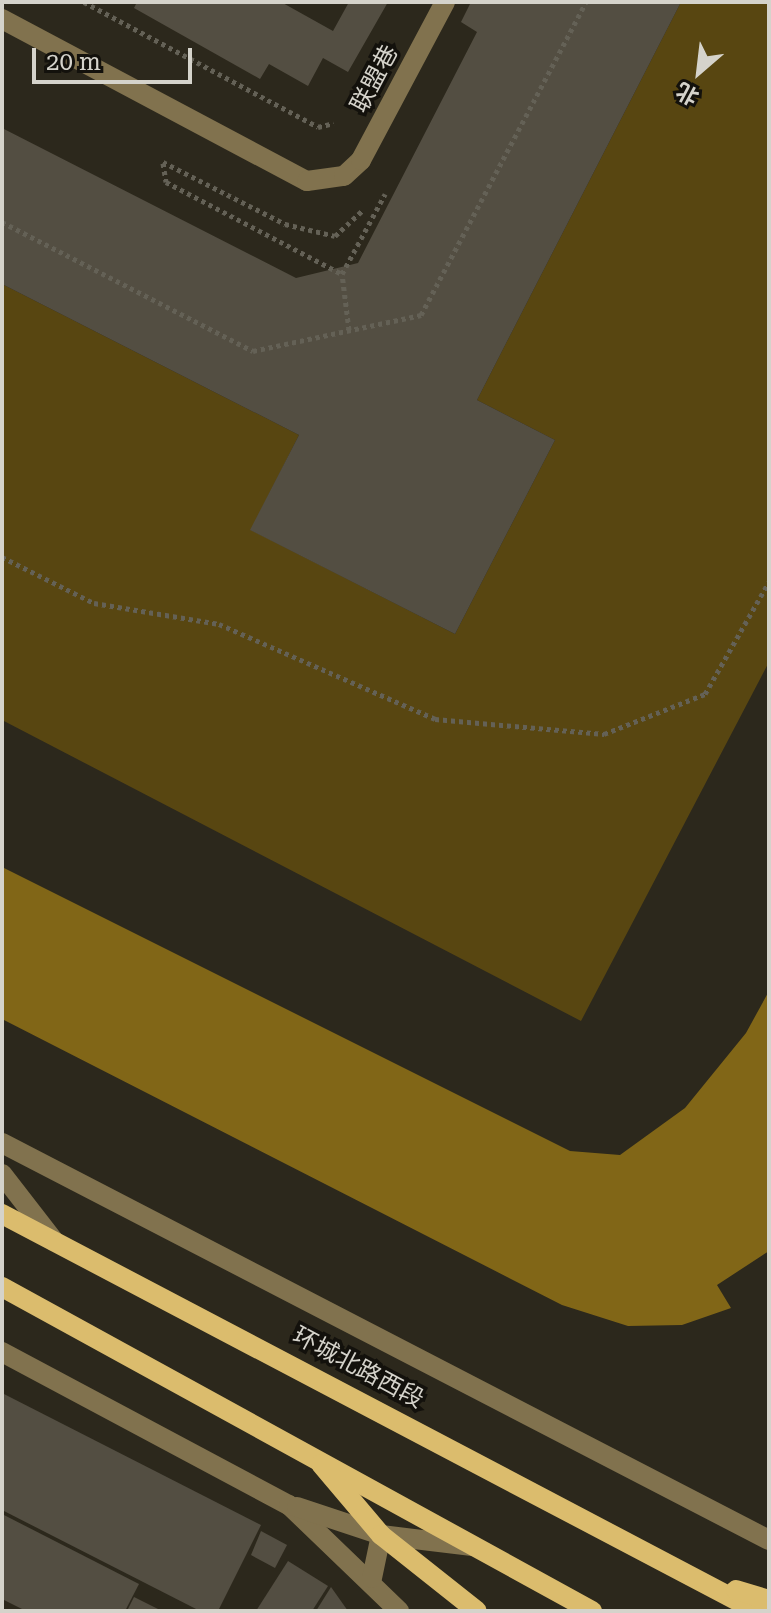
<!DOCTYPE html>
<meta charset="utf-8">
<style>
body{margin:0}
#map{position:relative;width:771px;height:1613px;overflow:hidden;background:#2c281c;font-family:"Roboto Serif","Noto Sans SC",serif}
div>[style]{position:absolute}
.green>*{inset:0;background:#584611}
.water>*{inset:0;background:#816617}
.building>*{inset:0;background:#534e42}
.path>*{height:5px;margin-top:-2.5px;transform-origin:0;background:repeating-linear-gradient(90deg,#646156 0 4px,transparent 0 8px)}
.minor>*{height:20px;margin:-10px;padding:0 10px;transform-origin:10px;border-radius:10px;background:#81724e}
.major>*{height:20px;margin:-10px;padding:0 10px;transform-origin:10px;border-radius:10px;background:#dbbc6d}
span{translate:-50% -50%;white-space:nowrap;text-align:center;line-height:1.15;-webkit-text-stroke:7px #13110c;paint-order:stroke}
.street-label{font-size:24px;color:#d5d3cb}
.frame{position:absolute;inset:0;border:4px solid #d5d3cb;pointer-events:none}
.north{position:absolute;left:659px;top:32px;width:80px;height:80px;-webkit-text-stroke:6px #13110c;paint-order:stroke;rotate:208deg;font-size:22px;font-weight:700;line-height:32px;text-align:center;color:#d5d3cb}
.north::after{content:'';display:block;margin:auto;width:28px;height:36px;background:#d5d3cb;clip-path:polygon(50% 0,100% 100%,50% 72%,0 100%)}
.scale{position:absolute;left:32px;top:48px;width:160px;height:36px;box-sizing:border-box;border:4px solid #d5d3cb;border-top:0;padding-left:10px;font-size:24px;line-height:28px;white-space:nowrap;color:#d5d3cb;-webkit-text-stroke:6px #13110c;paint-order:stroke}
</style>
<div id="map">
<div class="green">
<i style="clip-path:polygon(681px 2px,769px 2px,769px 662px,581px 1021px,2px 720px,2px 284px,299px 435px,251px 530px,455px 634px,555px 440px,477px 400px)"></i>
</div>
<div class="water">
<i style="clip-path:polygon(2px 867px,570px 1151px,620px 1155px,685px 1108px,746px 1033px,769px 991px,769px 1251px,717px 1285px,731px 1308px,682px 1325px,628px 1326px,562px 1305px,2px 1019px)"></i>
</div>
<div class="building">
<i style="clip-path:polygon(137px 2px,281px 2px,333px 31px,349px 2px,388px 2px,348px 72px,323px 58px,308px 86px,269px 64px,260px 79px,134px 8px)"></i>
<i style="clip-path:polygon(471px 2px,681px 2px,477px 400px,555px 440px,455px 634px,250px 530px,299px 435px,2px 284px,2px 128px,296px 278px,358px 263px,477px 32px,461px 22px)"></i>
<i style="clip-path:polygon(2px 1393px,261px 1525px,218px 1611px,200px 1611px,2px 1510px)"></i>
<i style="clip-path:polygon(2px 1514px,139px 1584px,125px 1611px,26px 1611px,2px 1599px)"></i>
<i style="clip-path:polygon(261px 1531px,287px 1545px,275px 1568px,251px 1555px)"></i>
<i style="clip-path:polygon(288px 1561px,328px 1586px,312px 1611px,256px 1611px)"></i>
<i style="clip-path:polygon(331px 1587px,348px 1611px,316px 1611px)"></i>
<i style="clip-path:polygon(134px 1597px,162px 1611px,127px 1611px)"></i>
</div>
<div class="path">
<i style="left:84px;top:2px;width:265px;rotate:28.1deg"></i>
<i style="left:318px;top:127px;width:16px;rotate:-14deg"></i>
<i style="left:163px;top:162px;width:137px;rotate:26.9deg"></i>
<i style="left:285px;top:224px;width:51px;rotate:13.5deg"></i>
<i style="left:335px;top:236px;width:38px;rotate:-43deg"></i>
<i style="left:163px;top:163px;width:19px;rotate:81deg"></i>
<i style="left:166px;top:182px;width:199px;rotate:27.6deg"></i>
<i style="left:2px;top:222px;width:282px;rotate:27.2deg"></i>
<i style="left:253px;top:351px;width:172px;rotate:-12.1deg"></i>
<i style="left:421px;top:315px;width:354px;rotate:-62.2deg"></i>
<i style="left:349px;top:330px;width:56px;rotate:-97.1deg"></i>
<i style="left:342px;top:274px;width:91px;rotate:-61.7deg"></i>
<i style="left:2px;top:557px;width:103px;rotate:26.6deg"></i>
<i style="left:94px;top:603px;width:127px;rotate:9.5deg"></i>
<i style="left:219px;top:624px;width:236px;rotate:23.7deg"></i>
<i style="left:435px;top:719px;width:170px;rotate:5.1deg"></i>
<i style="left:604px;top:734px;width:109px;rotate:-21.6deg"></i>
<i style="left:705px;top:694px;width:129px;rotate:-60.3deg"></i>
</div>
<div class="minor">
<i style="left:2px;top:19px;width:345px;rotate:28deg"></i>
<i style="left:307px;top:181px;width:37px;rotate:-8deg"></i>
<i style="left:344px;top:176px;width:23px;rotate:-43deg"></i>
<i style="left:361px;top:160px;width:179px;rotate:-62deg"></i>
<i style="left:2px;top:1143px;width:864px;rotate:27.37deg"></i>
<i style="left:2px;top:1174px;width:85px;rotate:52.2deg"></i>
<i style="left:2px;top:1352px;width:325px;rotate:28.1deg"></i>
<i style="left:289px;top:1505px;width:153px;rotate:43.9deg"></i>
<i style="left:297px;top:1507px;width:89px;rotate:18.4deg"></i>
<i style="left:381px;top:1535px;width:92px;rotate:6.9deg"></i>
<i style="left:372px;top:1578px;width:44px;rotate:-78.2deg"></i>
</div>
<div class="major">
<i style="left:2px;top:1214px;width:853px;rotate:27.74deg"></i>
<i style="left:2px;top:1287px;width:673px;rotate:28.77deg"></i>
<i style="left:321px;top:1464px;width:93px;rotate:49.8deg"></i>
<i style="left:381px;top:1535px;width:122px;rotate:38.4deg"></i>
<i style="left:736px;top:1590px;width:34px;rotate:17deg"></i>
</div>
<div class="street-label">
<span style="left:375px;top:79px;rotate:-62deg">联盟巷</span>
<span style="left:358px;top:1368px;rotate:28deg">环城北路西段</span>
</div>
<div class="frame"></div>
<div class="north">北</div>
<div class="scale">20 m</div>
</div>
